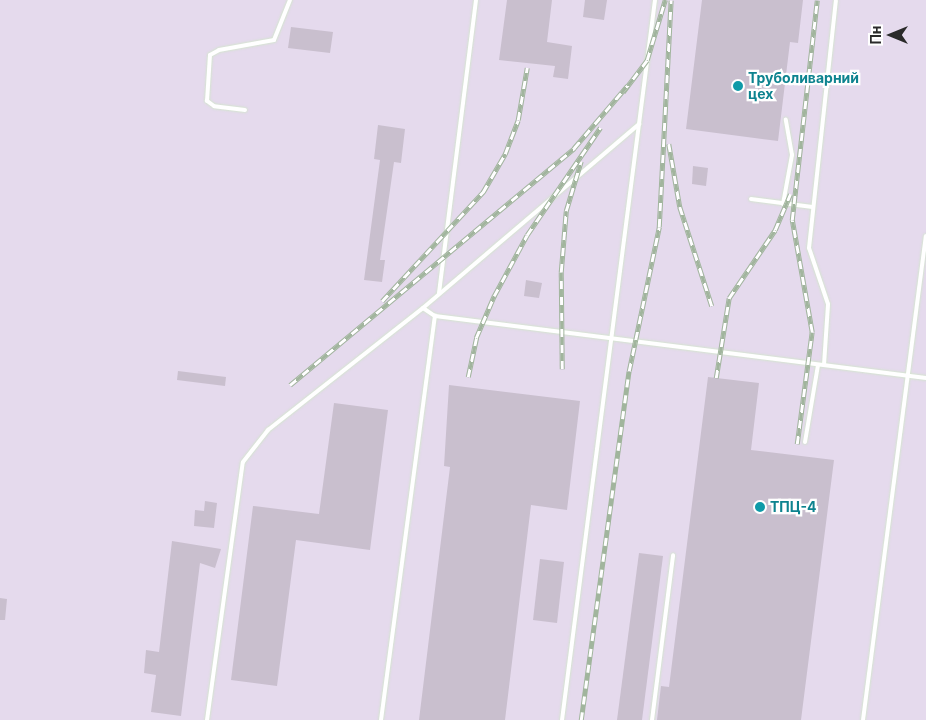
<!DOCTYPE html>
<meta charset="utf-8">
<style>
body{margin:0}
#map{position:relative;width:926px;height:720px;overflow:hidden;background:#e5daed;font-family:Inter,sans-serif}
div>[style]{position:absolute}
.building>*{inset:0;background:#c9bfce}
.roads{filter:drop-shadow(0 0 1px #d4e4cf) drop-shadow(0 0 1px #d4e4cf)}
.lane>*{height:4px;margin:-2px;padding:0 2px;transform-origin:2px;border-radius:2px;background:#fff}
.rail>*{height:4.5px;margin-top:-2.25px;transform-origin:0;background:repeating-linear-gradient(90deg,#fff 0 8px,#a1b59d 0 16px);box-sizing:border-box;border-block:1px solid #a1b59d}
.dots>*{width:14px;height:14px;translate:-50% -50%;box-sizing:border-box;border:2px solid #fff;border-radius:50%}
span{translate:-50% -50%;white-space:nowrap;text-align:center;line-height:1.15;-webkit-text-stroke:4.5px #fff;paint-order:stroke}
.culture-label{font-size:14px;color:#0d838f;font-weight:700}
.left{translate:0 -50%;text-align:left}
.north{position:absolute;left:866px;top:10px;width:50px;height:50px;-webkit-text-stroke:4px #fff;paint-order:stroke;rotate:270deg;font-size:14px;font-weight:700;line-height:20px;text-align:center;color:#2a2a2a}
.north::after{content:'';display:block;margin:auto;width:18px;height:22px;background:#2a2a2a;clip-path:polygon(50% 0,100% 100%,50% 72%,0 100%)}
</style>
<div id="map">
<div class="building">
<i style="clip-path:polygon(507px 0,552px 0,547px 42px,572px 46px,568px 79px,553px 77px,555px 66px,499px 60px)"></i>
<i style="clip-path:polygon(585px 0,607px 0,604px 20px,583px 17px)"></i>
<i style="clip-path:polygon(702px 0,803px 0,798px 43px,790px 42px,778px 141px,686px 129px)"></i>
<i style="clip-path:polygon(291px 27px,333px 32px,330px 53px,288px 48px)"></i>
<i style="clip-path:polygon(378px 125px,405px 129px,401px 163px,394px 162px,380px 260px,385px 260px,382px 282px,364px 280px,380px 160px,374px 159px)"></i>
<i style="clip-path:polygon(693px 166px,708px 168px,706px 186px,692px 184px)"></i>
<i style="clip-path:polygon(526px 280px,542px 283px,539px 298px,524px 296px)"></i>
<i style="clip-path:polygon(178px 371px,226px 377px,225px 386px,177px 380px)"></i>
<i style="clip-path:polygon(708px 377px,759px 383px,751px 450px,834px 460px,801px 720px,657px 720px,661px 686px,669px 687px)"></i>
<i style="clip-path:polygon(449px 385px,580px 401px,567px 510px,531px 505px,505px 720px,419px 720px,450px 467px,444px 466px)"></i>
<i style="clip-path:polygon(334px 403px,388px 410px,370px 550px,296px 540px,277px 686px,231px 680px,253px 506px,319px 514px)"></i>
<i style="clip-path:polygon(205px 501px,217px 503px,214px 528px,194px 526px,195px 510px,204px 511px)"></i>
<i style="clip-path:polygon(172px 541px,221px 549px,215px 568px,200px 563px,181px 716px,151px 712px,156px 675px,144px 673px,146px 650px,159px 652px)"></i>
<i style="clip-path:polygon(639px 553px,663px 556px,642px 720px,617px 720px)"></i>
<i style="clip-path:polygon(540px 559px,564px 562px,557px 623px,533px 620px)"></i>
<i style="clip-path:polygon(0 598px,7px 599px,5px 620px,0 620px)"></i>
</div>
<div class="roads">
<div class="lane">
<i style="left:245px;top:110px;width:31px;rotate:-173deg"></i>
<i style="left:214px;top:106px;width:9px;rotate:-144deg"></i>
<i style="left:207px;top:101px;width:46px;rotate:-86.3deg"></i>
<i style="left:210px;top:55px;width:10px;rotate:-29deg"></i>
<i style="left:219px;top:50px;width:56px;rotate:-10.3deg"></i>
<i style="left:274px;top:40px;width:43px;rotate:-68.2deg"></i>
<i style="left:751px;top:199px;width:62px;rotate:7.5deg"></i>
<i style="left:783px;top:204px;width:50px;rotate:-79.6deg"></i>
<i style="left:792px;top:155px;width:36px;rotate:-100deg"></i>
<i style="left:439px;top:293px;width:295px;rotate:-82.8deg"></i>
<i style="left:423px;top:308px;width:14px;rotate:34deg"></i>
<i style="left:435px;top:316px;width:495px;rotate:7.2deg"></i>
<i style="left:824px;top:365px;width:61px;rotate:-86.2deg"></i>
<i style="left:828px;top:304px;width:59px;rotate:-108.7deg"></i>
<i style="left:809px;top:248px;width:249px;rotate:-83.8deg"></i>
<i style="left:805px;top:442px;width:78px;rotate:-80.4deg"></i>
<i style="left:207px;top:720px;width:260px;rotate:-82.1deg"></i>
<i style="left:243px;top:462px;width:41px;rotate:-52deg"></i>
<i style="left:268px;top:430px;width:197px;rotate:-38.2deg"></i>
<i style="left:423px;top:308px;width:284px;rotate:-40.4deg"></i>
<i style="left:381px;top:720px;width:408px;rotate:-82.4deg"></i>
<i style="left:562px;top:720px;width:726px;rotate:-82.64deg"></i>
<i style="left:652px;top:720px;width:166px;rotate:-82.7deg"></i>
<i style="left:863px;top:720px;width:488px;rotate:-82.6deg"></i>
</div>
</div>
<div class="rail">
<i style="left:623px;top:92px;width:40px;rotate:-53deg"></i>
<i style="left:647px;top:60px;width:63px;rotate:-73.3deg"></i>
<i style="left:669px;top:144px;width:64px;rotate:80.1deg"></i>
<i style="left:680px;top:207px;width:104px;rotate:72.1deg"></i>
<i style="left:382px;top:301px;width:149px;rotate:-47.2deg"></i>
<i style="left:483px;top:192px;width:44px;rotate:-59.9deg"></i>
<i style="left:505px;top:154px;width:36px;rotate:-69deg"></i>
<i style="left:518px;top:120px;width:53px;rotate:-80.2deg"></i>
<i style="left:562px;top:369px;width:97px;rotate:-90.6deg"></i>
<i style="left:561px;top:272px;width:61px;rotate:-85.3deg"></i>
<i style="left:566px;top:211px;width:52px;rotate:-73.3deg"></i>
<i style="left:468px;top:377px;width:40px;rotate:-78deg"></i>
<i style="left:476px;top:338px;width:46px;rotate:-66.8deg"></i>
<i style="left:494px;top:296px;width:69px;rotate:-61.6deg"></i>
<i style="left:527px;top:235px;width:130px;rotate:-55.7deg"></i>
<i style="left:716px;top:378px;width:81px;rotate:-80.8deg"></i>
<i style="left:729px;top:298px;width:82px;rotate:-55.9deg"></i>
<i style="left:775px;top:230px;width:39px;rotate:-67deg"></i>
<i style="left:290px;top:385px;width:370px;rotate:-39.8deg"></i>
<i style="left:574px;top:148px;width:82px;rotate:-49.5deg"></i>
<i style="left:797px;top:444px;width:113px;rotate:-82.4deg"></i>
<i style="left:812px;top:332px;width:114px;rotate:-100.1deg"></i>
<i style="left:792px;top:220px;width:221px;rotate:-83.5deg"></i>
<i style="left:581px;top:720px;width:352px;rotate:-82.2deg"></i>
<i style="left:629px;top:371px;width:147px;rotate:-78.2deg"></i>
<i style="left:659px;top:227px;width:227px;rotate:-87deg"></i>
</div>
<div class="dots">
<i style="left:738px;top:86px;background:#0f9aa8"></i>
<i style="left:760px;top:507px;background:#0f9aa8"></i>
</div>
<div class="culture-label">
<span class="left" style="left:748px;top:86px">Труболиварний<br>цех</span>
<span class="left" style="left:770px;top:507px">ТПЦ-4</span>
</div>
<div class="north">Пн</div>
</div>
